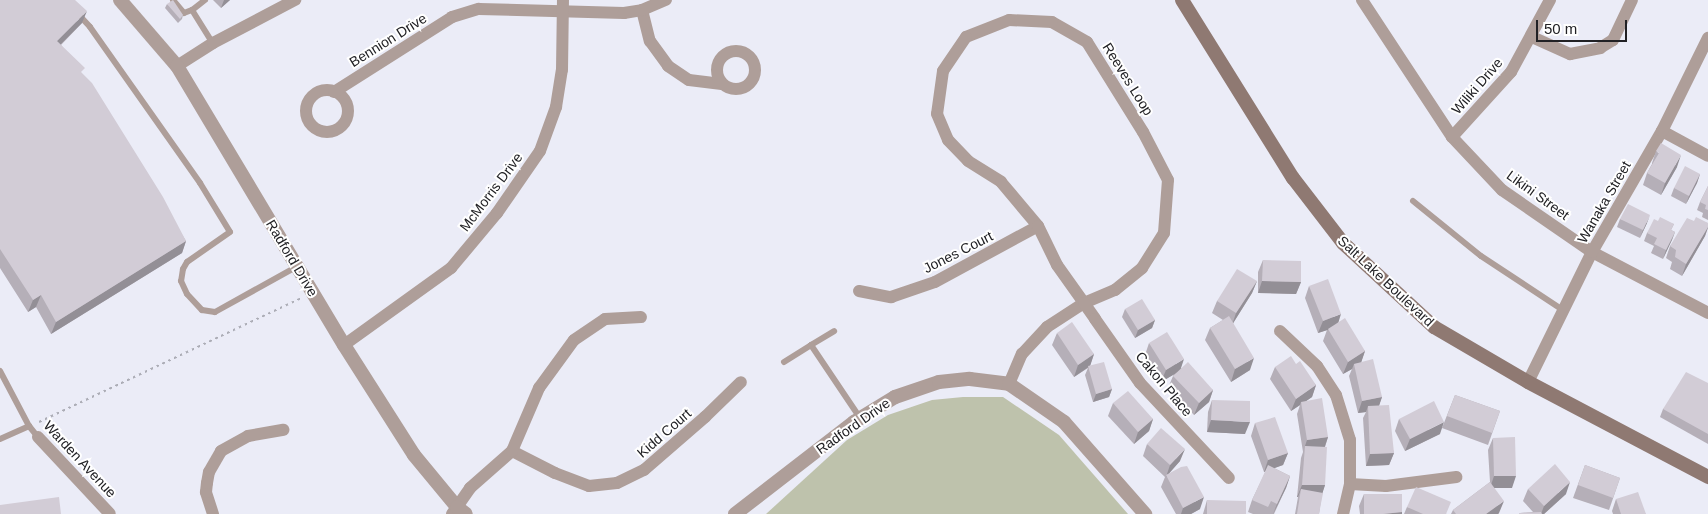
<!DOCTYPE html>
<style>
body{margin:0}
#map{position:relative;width:1708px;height:514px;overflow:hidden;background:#ebecf7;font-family:Helvetica,sans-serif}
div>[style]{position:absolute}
.green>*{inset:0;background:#bec2ac}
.path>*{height:2px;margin-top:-1px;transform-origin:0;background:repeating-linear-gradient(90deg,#acadb6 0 2.5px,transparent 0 6.5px)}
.service>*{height:6px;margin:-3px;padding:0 3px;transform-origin:3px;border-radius:3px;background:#ae9e99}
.minor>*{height:12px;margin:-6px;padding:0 6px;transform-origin:6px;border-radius:6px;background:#ae9e99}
.minor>.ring{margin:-6px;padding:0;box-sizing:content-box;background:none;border:12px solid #ae9e99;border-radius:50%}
.tertiary>*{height:14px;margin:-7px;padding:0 7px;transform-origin:7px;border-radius:7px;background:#ae9e99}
.secondary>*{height:14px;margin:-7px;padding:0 7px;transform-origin:7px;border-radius:7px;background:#8f7972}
.wall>*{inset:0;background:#b5afb8}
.shaded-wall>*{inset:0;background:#938f96}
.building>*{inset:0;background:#d2ccd6}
span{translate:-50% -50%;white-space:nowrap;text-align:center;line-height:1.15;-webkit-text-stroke:4px #fff;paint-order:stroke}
.street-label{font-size:14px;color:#212125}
.scale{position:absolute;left:1536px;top:20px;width:91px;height:22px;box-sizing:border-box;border:2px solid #212125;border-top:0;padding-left:6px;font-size:15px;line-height:18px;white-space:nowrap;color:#212125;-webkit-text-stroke:4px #fff;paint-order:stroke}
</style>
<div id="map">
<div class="green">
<i style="clip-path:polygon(963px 397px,1003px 397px,1059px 435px,1128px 514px,766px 514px,847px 440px,888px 415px,932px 400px)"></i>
</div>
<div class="path">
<i style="left:39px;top:422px;width:290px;rotate:-25.3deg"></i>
</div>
<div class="service">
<i style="left:173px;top:0;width:17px;rotate:50deg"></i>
<i style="left:184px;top:13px;width:9px;rotate:-21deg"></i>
<i style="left:205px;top:0;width:16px;rotate:142deg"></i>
<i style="left:192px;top:10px;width:39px;rotate:58deg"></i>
<i style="left:79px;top:15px;width:16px;rotate:47deg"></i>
<i style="left:90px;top:27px;width:191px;rotate:54.8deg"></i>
<i style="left:200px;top:183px;width:57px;rotate:58.5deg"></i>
<i style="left:230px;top:232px;width:52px;rotate:145.1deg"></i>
<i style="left:187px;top:262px;width:8px;rotate:120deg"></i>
<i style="left:183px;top:269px;width:12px;rotate:99deg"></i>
<i style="left:181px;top:281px;width:14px;rotate:65deg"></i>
<i style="left:187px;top:294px;width:22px;rotate:47deg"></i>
<i style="left:202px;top:310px;width:13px;rotate:9deg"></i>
<i style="left:215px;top:312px;width:95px;rotate:-29deg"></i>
<i style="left:1413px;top:201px;width:87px;rotate:39deg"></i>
<i style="left:1481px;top:256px;width:98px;rotate:33.4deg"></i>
<i style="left:811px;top:345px;width:27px;rotate:-31deg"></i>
<i style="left:784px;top:362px;width:32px;rotate:-32deg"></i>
<i style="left:811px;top:345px;width:88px;rotate:56.1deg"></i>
<i style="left:0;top:371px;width:62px;rotate:62.2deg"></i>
<i style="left:29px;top:426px;width:14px;rotate:51deg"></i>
<i style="left:0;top:439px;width:32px;rotate:-24deg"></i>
</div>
<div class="minor">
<i style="left:1362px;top:0;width:164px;rotate:56.7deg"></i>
<i style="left:1452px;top:137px;width:73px;rotate:46.7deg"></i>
<i style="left:1502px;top:190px;width:109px;rotate:34.6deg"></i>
<i style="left:1592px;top:252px;width:131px;rotate:27.7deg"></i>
<i style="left:642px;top:10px;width:32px;rotate:76deg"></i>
<i style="left:650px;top:41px;width:31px;rotate:54deg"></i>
<i style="left:668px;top:66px;width:25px;rotate:34deg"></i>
<i style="left:689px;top:80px;width:33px;rotate:7deg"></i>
<i style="left:1532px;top:37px;width:42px;rotate:24.1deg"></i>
<i style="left:1570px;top:54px;width:31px;rotate:-11deg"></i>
<i style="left:1600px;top:48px;width:15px;rotate:-32deg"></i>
<i style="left:1613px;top:40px;width:44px;rotate:-64.6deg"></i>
<i class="ring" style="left:717px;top:51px;width:26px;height:26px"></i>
<i style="left:177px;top:66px;width:43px;rotate:-32.6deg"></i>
<i style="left:213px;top:43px;width:93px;rotate:-27.7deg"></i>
<i class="ring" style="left:306px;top:90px;width:30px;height:30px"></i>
<i style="left:334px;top:92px;width:140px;rotate:-32.4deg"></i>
<i style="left:452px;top:17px;width:28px;rotate:-17deg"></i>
<i style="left:479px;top:9px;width:145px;rotate:1.6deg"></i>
<i style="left:624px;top:13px;width:18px;rotate:-9deg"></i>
<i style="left:642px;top:10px;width:26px;rotate:-23deg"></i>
<i style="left:1662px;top:131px;width:52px;rotate:28.5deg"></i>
<i style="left:1452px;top:137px;width:88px;rotate:-47.8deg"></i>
<i style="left:1511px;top:72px;width:82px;rotate:-61.6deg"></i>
<i style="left:859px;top:291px;width:33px;rotate:11deg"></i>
<i style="left:891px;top:297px;width:46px;rotate:-18.8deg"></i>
<i style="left:935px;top:282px;width:117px;rotate:-28.5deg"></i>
<i style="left:1280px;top:331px;width:51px;rotate:43.4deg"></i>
<i style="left:1317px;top:366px;width:35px;rotate:57deg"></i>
<i style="left:1336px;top:395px;width:47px;rotate:72.7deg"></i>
<i style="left:1350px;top:440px;width:44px;rotate:90deg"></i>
<i style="left:1350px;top:484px;width:31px;rotate:103deg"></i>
<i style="left:344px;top:345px;width:132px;rotate:-35.7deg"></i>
<i style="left:451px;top:268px;width:72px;rotate:-50.1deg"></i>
<i style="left:497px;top:213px;width:75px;rotate:-55.3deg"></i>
<i style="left:540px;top:151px;width:47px;rotate:-70deg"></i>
<i style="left:556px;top:107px;width:37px;rotate:-81deg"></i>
<i style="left:562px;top:70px;width:70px;rotate:-89.2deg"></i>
<i style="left:1528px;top:382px;width:145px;rotate:-63.8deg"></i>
<i style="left:1592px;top:252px;width:140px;rotate:-60deg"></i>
<i style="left:1662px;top:131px;width:104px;rotate:-63.7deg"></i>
<i style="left:1009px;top:384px;width:33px;rotate:-67deg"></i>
<i style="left:1022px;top:354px;width:37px;rotate:-47deg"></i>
<i style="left:1047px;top:327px;width:44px;rotate:-33deg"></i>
<i style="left:1084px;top:303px;width:34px;rotate:-23deg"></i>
<i style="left:1115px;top:290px;width:35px;rotate:-39deg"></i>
<i style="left:1142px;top:268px;width:41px;rotate:-57.8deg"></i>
<i style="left:1164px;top:233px;width:53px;rotate:-85.7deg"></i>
<i style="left:1168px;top:180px;width:54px;rotate:-117.5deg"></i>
<i style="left:1143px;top:132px;width:106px;rotate:-121.9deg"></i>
<i style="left:1087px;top:42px;width:40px;rotate:-150.3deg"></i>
<i style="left:1052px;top:22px;width:43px;rotate:-177.3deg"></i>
<i style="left:1009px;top:20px;width:46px;rotate:158.4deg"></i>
<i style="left:966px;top:37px;width:41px;rotate:124.1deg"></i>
<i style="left:943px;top:71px;width:43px;rotate:97.9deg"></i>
<i style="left:937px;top:114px;width:28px;rotate:67deg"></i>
<i style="left:948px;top:140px;width:29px;rotate:46deg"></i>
<i style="left:968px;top:161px;width:39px;rotate:32deg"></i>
<i style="left:1001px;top:182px;width:57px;rotate:49.9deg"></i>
<i style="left:1038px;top:226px;width:43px;rotate:64deg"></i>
<i style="left:1057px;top:265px;width:47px;rotate:54.6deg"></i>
<i style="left:1084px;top:303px;width:19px;rotate:55deg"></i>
<i style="left:1095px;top:319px;width:78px;rotate:54.9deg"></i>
<i style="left:1140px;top:383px;width:130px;rotate:46.9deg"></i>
<i style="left:38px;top:437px;width:105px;rotate:46.9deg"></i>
<i style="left:512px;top:451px;width:48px;rotate:27.1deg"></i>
<i style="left:555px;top:473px;width:36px;rotate:21deg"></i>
<i style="left:589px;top:486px;width:28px;rotate:-6deg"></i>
<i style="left:617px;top:483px;width:30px;rotate:-26deg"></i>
<i style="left:644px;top:470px;width:81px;rotate:-41deg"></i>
<i style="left:705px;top:417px;width:50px;rotate:-44.2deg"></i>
<i style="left:1350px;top:484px;width:36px;rotate:3deg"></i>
<i style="left:1386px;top:486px;width:71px;rotate:-7.3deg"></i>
<i style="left:213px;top:514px;width:23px;rotate:-108deg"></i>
<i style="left:206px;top:492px;width:9px;rotate:-84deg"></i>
<i style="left:207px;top:483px;width:11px;rotate:-80deg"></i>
<i style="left:209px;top:472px;width:24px;rotate:-60deg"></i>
<i style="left:221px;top:451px;width:31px;rotate:-29deg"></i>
<i style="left:248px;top:436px;width:36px;rotate:-10deg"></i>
<i style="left:452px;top:514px;width:32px;rotate:-55deg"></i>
<i style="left:470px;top:488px;width:56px;rotate:-41.4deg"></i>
<i style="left:512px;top:451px;width:69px;rotate:-66.8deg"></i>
<i style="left:539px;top:388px;width:59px;rotate:-53.9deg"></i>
<i style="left:574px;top:340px;width:37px;rotate:-34deg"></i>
<i style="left:605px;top:319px;width:36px;rotate:-3deg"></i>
</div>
<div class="tertiary">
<i style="left:120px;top:0;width:87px;rotate:49.2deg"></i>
<i style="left:177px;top:66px;width:325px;rotate:59.1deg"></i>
<i style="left:344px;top:345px;width:130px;rotate:57.5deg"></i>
<i style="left:414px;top:455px;width:67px;rotate:50.4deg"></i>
<i style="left:457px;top:507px;width:11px;rotate:38deg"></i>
<i style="left:735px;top:514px;width:150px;rotate:-37.7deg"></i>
<i style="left:854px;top:422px;width:48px;rotate:-31.4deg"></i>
<i style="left:895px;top:397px;width:46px;rotate:-18.8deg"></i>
<i style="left:939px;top:382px;width:31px;rotate:-6deg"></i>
<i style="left:970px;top:379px;width:39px;rotate:7deg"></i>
<i style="left:1009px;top:384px;width:67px;rotate:34.6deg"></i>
<i style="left:1064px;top:422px;width:123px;rotate:48.6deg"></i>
</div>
<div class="secondary">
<i style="left:1182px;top:0;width:210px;rotate:58.1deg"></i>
<i style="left:1293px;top:178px;width:82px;rotate:52.4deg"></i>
<i style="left:1343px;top:243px;width:124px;rotate:42.7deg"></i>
<i style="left:1434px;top:327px;width:109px;rotate:30.3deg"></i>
<i style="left:1528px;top:382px;width:204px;rotate:27.8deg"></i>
</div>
<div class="wall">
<i style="clip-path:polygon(0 0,82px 23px,61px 45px,82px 74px,186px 241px,182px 253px,51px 334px,36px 307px,28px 312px,0 268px)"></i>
<i style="clip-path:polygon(213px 0,230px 0,221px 8px)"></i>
<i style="clip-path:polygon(167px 4px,183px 15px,182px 19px,178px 23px,165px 8px)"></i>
<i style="clip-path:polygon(1656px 151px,1677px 167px,1661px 195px,1643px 185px,1647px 173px,1652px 164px,1652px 163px)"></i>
<i style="clip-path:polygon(1700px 174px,1697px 183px,1686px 204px,1671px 196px,1674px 188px)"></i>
<i style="clip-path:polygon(1708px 186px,1708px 220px,1702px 217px,1703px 213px,1697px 210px,1700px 202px)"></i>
<i style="clip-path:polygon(1620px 219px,1647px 223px,1640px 238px,1617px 227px)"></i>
<i style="clip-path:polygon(1658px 221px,1674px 224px,1671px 230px,1675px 232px,1663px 259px,1651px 253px,1654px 246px,1644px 241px,1647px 233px)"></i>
<i style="clip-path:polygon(1694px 221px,1708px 223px,1708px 228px,1705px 236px,1682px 276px,1670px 269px,1672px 262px,1666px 258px,1670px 246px)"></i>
<i style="clip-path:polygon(1263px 260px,1301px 282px,1296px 294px,1258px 293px,1258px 272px)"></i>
<i style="clip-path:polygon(1257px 281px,1252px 293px,1233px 323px,1250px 370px,1231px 382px,1205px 340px,1210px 328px,1223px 320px,1212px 313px,1217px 301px)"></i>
<i style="clip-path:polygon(1309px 286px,1338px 323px,1365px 351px,1361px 362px,1382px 397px,1379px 405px,1394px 453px,1389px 465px,1366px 466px,1363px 418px,1366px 412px,1358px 413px,1349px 376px,1352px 369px,1343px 374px,1323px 341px,1327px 330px,1318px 333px,1305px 298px)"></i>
<i style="clip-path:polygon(1125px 309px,1155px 320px,1152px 328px,1135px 338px,1122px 317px)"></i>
<i style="clip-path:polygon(1057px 333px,1094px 354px,1090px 366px,1112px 389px,1109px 397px,1093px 402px,1085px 375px,1088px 368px,1074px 377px,1052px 345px)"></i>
<i style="clip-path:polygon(1149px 343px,1181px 368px,1213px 390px,1209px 402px,1194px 415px,1168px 388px,1173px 376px,1174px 374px,1161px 382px,1145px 355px)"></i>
<i style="clip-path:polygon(1296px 364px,1316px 385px,1312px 397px,1306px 401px,1328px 437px,1325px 447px,1325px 485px,1322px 493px,1319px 514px,1295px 514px,1298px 497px,1297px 497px,1301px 458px,1303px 452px,1297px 414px,1300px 405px,1291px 411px,1270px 379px,1275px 367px)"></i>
<i style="clip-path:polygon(1708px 383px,1708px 444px,1660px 417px,1663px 409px)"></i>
<i style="clip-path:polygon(1455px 395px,1500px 411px,1488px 445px,1442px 428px)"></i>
<i style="clip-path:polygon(1212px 400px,1245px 434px,1207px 432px,1208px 412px)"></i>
<i style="clip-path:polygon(1113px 403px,1153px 419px,1149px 431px,1134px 444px,1108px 416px)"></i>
<i style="clip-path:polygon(1399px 419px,1440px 434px,1405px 451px,1395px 431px)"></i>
<i style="clip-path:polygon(1255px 423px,1288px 453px,1283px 465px,1274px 468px,1290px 476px,1286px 488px,1274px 514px,1253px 514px,1248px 512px,1252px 500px,1266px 471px,1264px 472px,1251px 436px)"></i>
<i style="clip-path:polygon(1493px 438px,1512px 488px,1494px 488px,1499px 513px,1498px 514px,1451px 514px,1453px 510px,1490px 482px,1488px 450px)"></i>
<i style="clip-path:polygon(1147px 444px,1180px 461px,1169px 473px,1200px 509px,1191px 514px,1176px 514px,1161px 487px,1165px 477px,1143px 456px)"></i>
<i style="clip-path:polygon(1585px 465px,1620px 478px,1609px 510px,1573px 498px)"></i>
<i style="clip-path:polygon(1528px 489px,1566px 494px,1544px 514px,1519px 514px,1520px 513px,1533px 512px,1523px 501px)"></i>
<i style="clip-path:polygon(1364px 494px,1402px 512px,1402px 514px,1360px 514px,1359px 506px)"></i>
<i style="clip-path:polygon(1616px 499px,1646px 514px,1613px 514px,1612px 511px)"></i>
<i style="clip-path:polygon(1207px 500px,1246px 514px,1203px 514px)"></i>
<i style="clip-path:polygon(1407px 507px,1447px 514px,1404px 514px)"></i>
</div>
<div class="shaded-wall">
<i style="clip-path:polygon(224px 0,230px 0,221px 8px)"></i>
<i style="clip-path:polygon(87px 11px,82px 23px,52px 53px,57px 41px)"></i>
<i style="clip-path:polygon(1681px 155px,1677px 167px,1661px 195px,1665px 183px)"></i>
<i style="clip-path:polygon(1700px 174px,1697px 183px,1686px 204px,1689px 196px)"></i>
<i style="clip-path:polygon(1650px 215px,1647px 223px,1640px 238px,1643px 230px)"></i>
<i style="clip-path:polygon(1708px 227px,1705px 236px,1682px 276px,1686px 264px)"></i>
<i style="clip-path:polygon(1675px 232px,1672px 240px,1663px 259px,1666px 250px)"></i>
<i style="clip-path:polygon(186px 241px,182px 253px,51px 334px,56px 322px)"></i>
<i style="clip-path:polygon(1257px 281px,1252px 293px,1232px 325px,1236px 313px)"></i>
<i style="clip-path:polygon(1262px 281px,1301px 282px,1296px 294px,1258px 293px)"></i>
<i style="clip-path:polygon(41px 295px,36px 307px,28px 312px,33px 300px)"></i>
<i style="clip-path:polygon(1341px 314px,1337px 327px,1318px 333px,1323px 321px)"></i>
<i style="clip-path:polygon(1155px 320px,1152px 328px,1135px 338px,1138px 330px)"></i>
<i style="clip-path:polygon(1365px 351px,1361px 363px,1354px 364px,1352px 369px,1343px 374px,1348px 362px)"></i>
<i style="clip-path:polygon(1094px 354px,1090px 366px,1074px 377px,1078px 365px)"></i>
<i style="clip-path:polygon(1254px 358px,1250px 370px,1231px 382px,1235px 369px)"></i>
<i style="clip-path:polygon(1184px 359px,1180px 371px,1161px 382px,1166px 370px)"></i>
<i style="clip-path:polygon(1316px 385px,1312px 397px,1302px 404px,1301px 402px,1300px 405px,1291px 411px,1296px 399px)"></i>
<i style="clip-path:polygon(1112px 389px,1109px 397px,1093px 402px,1096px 394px)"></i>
<i style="clip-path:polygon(1213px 390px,1209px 402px,1194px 415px,1199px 403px)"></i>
<i style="clip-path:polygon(1382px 397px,1378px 409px,1368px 406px,1366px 412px,1358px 413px,1362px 401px)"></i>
<i style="clip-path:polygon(1153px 419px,1149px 431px,1134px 444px,1138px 432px)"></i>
<i style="clip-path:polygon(1211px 420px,1250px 422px,1245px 434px,1207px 432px)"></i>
<i style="clip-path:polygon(1444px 422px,1440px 434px,1405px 451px,1410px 439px)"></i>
<i style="clip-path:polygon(1328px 437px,1324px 449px,1305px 446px,1307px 440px)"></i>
<i style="clip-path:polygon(1185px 449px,1180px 461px,1166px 477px,1170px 465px)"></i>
<i style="clip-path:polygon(1288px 453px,1283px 465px,1264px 472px,1268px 460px)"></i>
<i style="clip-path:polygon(1394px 453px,1389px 465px,1366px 466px,1370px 454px)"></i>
<i style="clip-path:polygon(1290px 476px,1286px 488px,1273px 514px,1277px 504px)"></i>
<i style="clip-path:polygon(1494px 476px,1516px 476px,1512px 488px,1490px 488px)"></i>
<i style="clip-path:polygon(1570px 482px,1566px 494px,1544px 514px,1541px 514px,1544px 506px)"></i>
<i style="clip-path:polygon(1302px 485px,1325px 485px,1321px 498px,1301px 489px,1298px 497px,1297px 497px)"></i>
<i style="clip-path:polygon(1204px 497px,1200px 509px,1191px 514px,1181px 514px,1183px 508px)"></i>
<i style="clip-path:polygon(1504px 501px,1499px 513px,1498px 514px,1486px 514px)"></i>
<i style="clip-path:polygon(1402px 512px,1402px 514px,1383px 514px)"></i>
</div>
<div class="building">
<i style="clip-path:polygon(0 0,75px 0,87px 11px,57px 41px,85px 68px,81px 72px,92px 83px,163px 197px,186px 241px,56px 322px,41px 295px,33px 300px,0 249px)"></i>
<i style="clip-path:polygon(173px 0,183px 15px,180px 19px,167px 4px)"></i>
<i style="clip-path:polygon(1661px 143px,1681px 155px,1665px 183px,1647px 173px,1659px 153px,1656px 151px)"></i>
<i style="clip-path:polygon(1685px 166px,1700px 174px,1689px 196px,1674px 188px)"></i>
<i style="clip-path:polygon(1708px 186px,1708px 210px,1705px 209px,1706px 205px,1700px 202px)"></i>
<i style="clip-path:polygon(1628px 204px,1650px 215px,1643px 230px,1620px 219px)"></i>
<i style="clip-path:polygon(1660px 217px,1674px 224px,1671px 230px,1675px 232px,1666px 250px,1654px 244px,1657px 238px,1647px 233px,1654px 219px,1658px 221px)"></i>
<i style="clip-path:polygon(1696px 217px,1708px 223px,1708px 227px,1686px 264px,1675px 257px,1676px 250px,1670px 246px,1687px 218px,1694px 221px)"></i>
<i style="clip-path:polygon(1263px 260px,1301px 261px,1301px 282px,1262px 281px)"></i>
<i style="clip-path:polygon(1237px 269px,1257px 281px,1236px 313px,1217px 301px)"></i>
<i style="clip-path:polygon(1328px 279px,1341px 314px,1323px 321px,1309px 286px)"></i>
<i style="clip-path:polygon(1142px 299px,1155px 320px,1138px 330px,1125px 309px)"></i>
<i style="clip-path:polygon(1229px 316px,1254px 358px,1235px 369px,1210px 328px)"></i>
<i style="clip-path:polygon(1345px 318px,1365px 351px,1348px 362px,1328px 329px)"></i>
<i style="clip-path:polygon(1072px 322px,1094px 354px,1078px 365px,1057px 333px)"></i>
<i style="clip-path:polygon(1167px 332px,1184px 359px,1166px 370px,1149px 343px)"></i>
<i style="clip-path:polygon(1291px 356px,1296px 364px,1300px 361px,1316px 385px,1296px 399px,1275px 367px)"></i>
<i style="clip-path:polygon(1373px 359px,1382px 397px,1362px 401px,1354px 364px)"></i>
<i style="clip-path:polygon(1104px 362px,1112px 389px,1096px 394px,1088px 366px)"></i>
<i style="clip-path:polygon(1188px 362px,1213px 390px,1199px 403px,1173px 376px)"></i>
<i style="clip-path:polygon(1686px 372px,1708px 383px,1708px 434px,1663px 409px)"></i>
<i style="clip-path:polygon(1128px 391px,1153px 419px,1138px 432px,1113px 403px)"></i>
<i style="clip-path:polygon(1455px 395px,1500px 411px,1492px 433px,1447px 416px)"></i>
<i style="clip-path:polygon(1322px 398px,1328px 437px,1307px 440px,1301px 402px)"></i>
<i style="clip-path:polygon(1212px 400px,1250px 401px,1250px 422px,1211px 420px)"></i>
<i style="clip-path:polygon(1434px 401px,1444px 422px,1410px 439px,1399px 419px)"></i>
<i style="clip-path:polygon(1389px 405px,1394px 453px,1370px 454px,1368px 406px)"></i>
<i style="clip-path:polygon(1275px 417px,1288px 453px,1268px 460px,1255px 423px)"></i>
<i style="clip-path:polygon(1161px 428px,1185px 449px,1170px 465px,1147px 444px)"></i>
<i style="clip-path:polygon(1515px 437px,1516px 476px,1494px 476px,1493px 438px)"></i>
<i style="clip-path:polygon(1305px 446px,1327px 447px,1325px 485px,1302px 485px)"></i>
<i style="clip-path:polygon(1555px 464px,1570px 482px,1544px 506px,1528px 489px)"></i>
<i style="clip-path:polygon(1268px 465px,1290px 476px,1277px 504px,1271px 501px,1268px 507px,1252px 500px)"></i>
<i style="clip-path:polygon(1585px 465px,1620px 478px,1613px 498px,1578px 485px)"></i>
<i style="clip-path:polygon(1187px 466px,1204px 497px,1183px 508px,1166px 475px,1181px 467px)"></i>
<i style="clip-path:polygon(1490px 482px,1504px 501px,1486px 514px,1456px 514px,1453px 510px)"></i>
<i style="clip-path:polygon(1416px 487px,1451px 502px,1446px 514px,1423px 514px,1407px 507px)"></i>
<i style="clip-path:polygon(1301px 489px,1323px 493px,1319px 514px,1297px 514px)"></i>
<i style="clip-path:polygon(1638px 492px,1646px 514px,1621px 514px,1616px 499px)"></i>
<i style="clip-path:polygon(1364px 494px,1402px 494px,1402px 512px,1383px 514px,1364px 514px)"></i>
<i style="clip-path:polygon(59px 497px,61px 514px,0 514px,0 505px)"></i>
<i style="clip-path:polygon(1207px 500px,1246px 501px,1246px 514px,1207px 514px)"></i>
<i style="clip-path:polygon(1541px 512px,1542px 514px,1520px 514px,1520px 513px)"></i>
</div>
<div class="street-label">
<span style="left:388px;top:40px;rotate:-32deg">Bennion Drive</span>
<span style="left:1128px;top:79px;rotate:58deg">Reeves Loop</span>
<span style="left:1477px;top:86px;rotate:-49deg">Wiliki Drive</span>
<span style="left:491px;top:192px;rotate:-53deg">McMorris Drive</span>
<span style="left:1538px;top:195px;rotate:36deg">Likini Street</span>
<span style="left:1604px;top:202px;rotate:-60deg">Wanaka Street</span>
<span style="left:958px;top:252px;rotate:-27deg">Jones Court</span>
<span style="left:292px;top:258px;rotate:59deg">Radford Drive</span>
<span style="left:1386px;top:281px;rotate:43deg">Salt Lake Boulevard</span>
<span style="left:1164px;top:384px;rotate:50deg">Cakon Place</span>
<span style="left:853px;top:426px;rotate:-35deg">Radford Drive</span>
<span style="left:664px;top:433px;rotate:-41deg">Kidd Court</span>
<span style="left:80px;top:459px;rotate:47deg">Warden Avenue</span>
</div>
<div class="scale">50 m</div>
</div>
